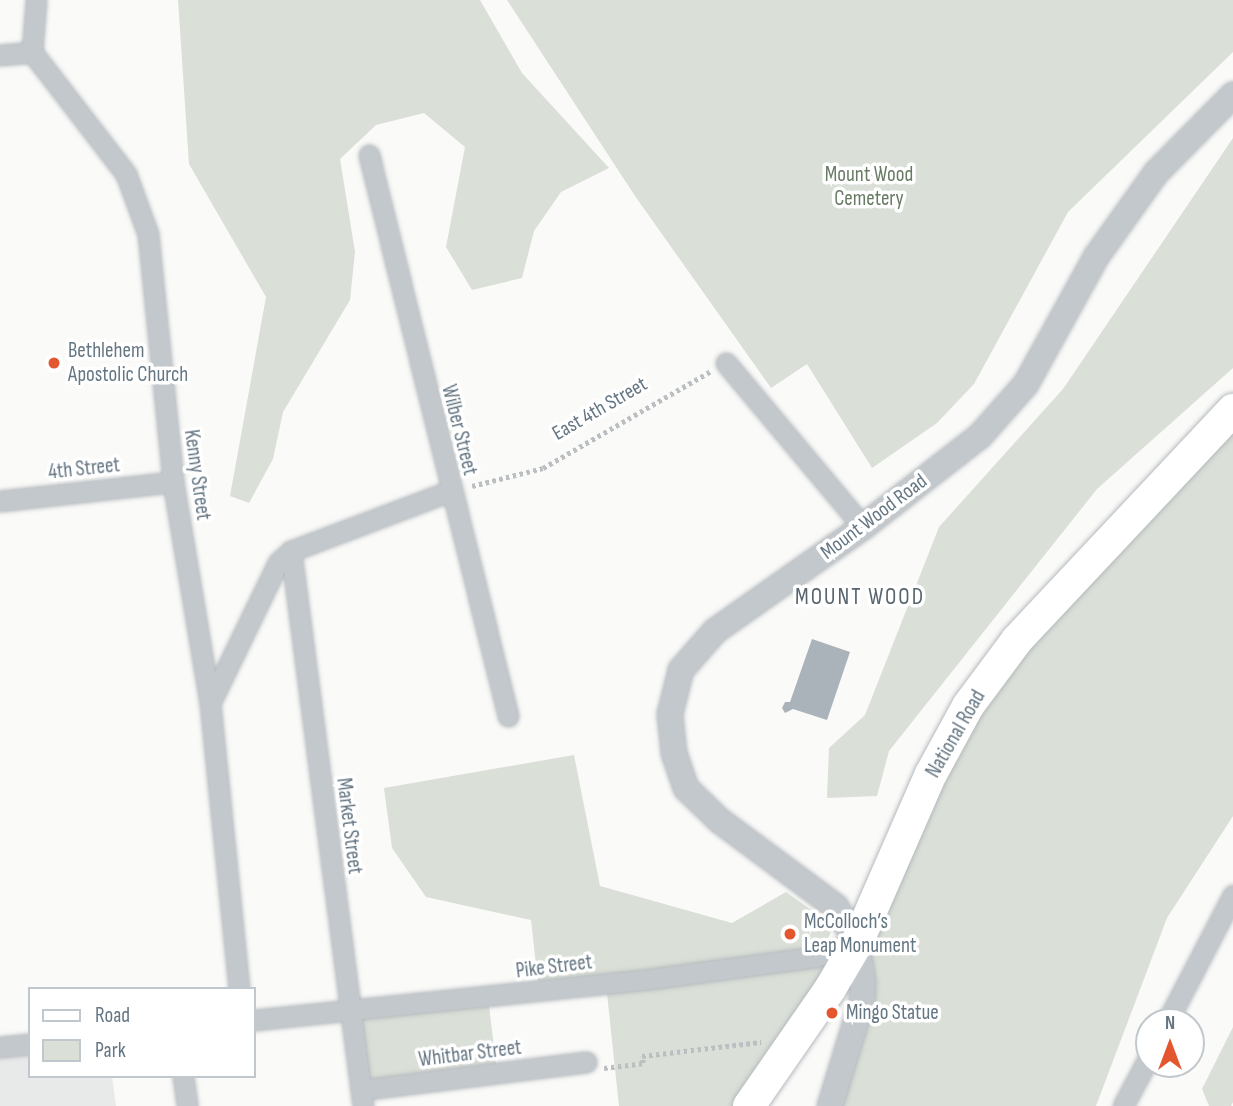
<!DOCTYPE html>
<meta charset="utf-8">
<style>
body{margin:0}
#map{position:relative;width:1233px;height:1106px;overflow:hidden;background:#fafaf8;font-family:"Sofia Sans Condensed",sans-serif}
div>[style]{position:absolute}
.built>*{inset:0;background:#e8e9e9}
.green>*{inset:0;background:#dadfd7}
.building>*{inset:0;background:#aab3b9}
.path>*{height:4.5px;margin-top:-2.25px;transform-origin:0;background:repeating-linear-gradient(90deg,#bbbfc2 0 3.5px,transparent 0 7px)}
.roads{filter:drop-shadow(0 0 2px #b5babe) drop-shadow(0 0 2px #b5babe)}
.minor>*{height:19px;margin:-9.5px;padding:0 9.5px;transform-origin:9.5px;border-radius:9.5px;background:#c3c8cc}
.tertiary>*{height:24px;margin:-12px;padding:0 12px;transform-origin:12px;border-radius:12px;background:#c3c8cc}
.primary>*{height:32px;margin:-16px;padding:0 16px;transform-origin:16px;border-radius:16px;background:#fff}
.dots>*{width:19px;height:19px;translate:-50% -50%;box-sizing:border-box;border:4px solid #fff;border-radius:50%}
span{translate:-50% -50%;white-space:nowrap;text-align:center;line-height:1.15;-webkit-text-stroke:7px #fff;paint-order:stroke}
.park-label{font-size:21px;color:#687a64}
.poi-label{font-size:21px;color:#657683}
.left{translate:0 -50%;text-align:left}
.street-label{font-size:21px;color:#657683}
.neighbourhood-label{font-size:23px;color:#57646e;letter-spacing:2px}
.legend{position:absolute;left:28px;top:987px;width:228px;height:91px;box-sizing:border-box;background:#fff;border:2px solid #c1c8cd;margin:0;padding:9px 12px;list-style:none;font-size:21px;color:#657683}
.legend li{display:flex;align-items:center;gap:14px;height:35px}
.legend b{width:35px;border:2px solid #c1c8cd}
.north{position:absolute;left:1135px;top:1008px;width:70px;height:70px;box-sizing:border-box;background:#fff;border:2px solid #c1c8cd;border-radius:50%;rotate:0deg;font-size:19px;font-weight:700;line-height:28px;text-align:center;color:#657683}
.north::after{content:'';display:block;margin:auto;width:24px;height:32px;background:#e4572e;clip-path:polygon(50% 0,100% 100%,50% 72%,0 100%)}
</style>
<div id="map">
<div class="built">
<i style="clip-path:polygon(30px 1044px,30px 1076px,112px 1076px,116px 1106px,0 1106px,0 1047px)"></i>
</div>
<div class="green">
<i style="clip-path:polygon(178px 0,480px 0,522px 73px,609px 168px,561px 192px,534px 231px,522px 278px,472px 290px,446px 247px,465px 147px,424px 113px,376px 125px,340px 159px,355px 252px,350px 300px,283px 412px,273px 459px,249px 503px,230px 496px,266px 297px,189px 164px)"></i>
<i style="clip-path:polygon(507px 0,1233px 0,1233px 52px,1068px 212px,974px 384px,937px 423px,872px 468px,807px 364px,771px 388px,635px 196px)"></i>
<i style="clip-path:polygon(1233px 138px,1233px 368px,1097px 489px,889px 751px,877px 796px,827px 798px,829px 748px,865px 715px,939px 527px,1063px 389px)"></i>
<i style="clip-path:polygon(1233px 410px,1233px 816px,1167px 918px,1096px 1106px,831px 1106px,862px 1002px,857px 944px,749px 1106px,619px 1106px,606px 984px,539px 991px,531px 920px,426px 897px,392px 848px,384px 788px,574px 755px,600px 886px,732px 923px,786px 892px,814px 912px,832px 930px,824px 946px,856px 943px,968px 706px)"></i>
<i style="clip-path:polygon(488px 997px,497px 1073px,361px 1090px,350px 1009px)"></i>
<i style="clip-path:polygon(1233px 1027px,1233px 1102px,1231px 1106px,1209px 1106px,1202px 1089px)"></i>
</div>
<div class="building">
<i style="clip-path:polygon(812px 639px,850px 652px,827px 720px,793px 709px,785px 713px,782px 708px,785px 702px,790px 702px)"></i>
</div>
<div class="path">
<i style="left:472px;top:486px;width:73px;rotate:-14.2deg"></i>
<i style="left:543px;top:468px;width:194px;rotate:-30deg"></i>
<i style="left:604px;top:1068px;width:39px;rotate:-7deg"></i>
<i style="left:643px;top:1063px;width:7px;rotate:-98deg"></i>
<i style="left:642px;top:1056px;width:120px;rotate:-6.7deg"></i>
</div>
<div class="roads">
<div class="minor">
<i style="left:36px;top:0;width:52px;rotate:94.4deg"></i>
<i style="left:32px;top:52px;width:154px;rotate:52.4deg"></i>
<i style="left:126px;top:174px;width:64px;rotate:69.9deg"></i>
<i style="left:148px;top:234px;width:249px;rotate:84.2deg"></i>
<i style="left:173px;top:482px;width:224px;rotate:80.5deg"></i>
<i style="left:210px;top:703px;width:287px;rotate:84.2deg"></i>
<i style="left:0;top:55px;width:32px;rotate:-5deg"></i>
<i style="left:369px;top:155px;width:578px;rotate:76.08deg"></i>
<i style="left:726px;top:363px;width:214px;rotate:50.1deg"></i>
<i style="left:0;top:501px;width:174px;rotate:-6.3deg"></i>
<i style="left:291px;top:551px;width:560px;rotate:82.61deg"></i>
<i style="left:210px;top:703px;width:156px;rotate:-64.1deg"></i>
<i style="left:278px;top:563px;width:18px;rotate:-43deg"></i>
<i style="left:291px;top:551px;width:170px;rotate:-20.7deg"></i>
<i style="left:254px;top:1020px;width:405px;rotate:-5.9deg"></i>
<i style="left:657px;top:978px;width:159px;rotate:-7.6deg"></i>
<i style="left:815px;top:957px;width:44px;rotate:-18.4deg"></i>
<i style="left:1167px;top:1022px;width:143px;rotate:-62.5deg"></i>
<i style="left:0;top:1047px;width:30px;rotate:-6deg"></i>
<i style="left:183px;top:1076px;width:30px;rotate:82deg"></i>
<i style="left:361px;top:1090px;width:227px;rotate:-7.1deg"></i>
<i style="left:1123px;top:1106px;width:55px;rotate:-62deg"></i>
</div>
<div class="tertiary">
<i style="left:830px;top:1106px;width:109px;rotate:-72.9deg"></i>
<i style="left:862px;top:1002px;width:20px;rotate:-87deg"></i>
<i style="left:863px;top:982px;width:39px;rotate:-99deg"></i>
<i style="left:857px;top:943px;width:42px;rotate:-120.3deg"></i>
<i style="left:836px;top:907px;width:144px;rotate:-143.4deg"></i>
<i style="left:720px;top:821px;width:47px;rotate:-135.9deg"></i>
<i style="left:686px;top:788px;width:37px;rotate:-109deg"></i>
<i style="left:674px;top:753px;width:39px;rotate:-96deg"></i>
<i style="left:670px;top:714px;width:45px;rotate:-76deg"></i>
<i style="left:681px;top:670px;width:52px;rotate:-48.9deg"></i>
<i style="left:715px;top:631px;width:181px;rotate:-35.1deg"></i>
<i style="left:863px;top:527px;width:148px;rotate:-37.9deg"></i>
<i style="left:980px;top:436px;width:69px;rotate:-48.5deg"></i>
<i style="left:1026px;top:384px;width:145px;rotate:-61.1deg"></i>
<i style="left:1096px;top:257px;width:103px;rotate:-54.5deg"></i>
<i style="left:1156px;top:173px;width:110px;rotate:-45.4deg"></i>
</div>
<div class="primary">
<i style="left:749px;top:1106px;width:142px;rotate:-55.3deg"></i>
<i style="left:830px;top:989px;width:53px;rotate:-59.6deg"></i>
<i style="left:857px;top:943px;width:184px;rotate:-66.4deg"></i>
<i style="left:931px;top:774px;width:77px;rotate:-61.4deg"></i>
<i style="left:968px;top:706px;width:82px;rotate:-53.4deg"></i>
<i style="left:1017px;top:640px;width:316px;rotate:-46.8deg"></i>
</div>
</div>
<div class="dots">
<i style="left:54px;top:363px;background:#e4572e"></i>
<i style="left:790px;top:934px;background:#e4572e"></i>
<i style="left:832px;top:1013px;background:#e4572e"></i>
</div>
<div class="park-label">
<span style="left:869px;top:187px">Mount Wood<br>Cemetery</span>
</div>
<div class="poi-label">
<span class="left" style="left:68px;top:363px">Bethlehem<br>Apostolic Church</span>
<span class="left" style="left:804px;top:934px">McColloch’s<br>Leap Monument</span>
<span class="left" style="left:846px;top:1013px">Mingo Statue</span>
</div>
<div class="street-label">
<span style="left:600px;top:409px;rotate:-30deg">East 4th Street</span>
<span style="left:459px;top:430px;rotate:76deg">Wilber Street</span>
<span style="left:84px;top:469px;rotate:-6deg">4th Street</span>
<span style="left:197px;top:475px;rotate:82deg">Kenny Street</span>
<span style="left:874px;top:517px;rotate:-37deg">Mount Wood Road</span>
<span style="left:956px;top:734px;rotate:-60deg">National Road</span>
<span style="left:349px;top:826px;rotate:83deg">Market Street</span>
<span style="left:554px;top:967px;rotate:-7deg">Pike Street</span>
<span style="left:470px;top:1054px;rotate:-7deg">Whitbar Street</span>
</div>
<div class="neighbourhood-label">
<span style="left:860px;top:597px">MOUNT WOOD</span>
</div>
<ul class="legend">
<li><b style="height:9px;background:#fff"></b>Road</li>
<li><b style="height:19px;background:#dadfd7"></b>Park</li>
</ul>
<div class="north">N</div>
</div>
